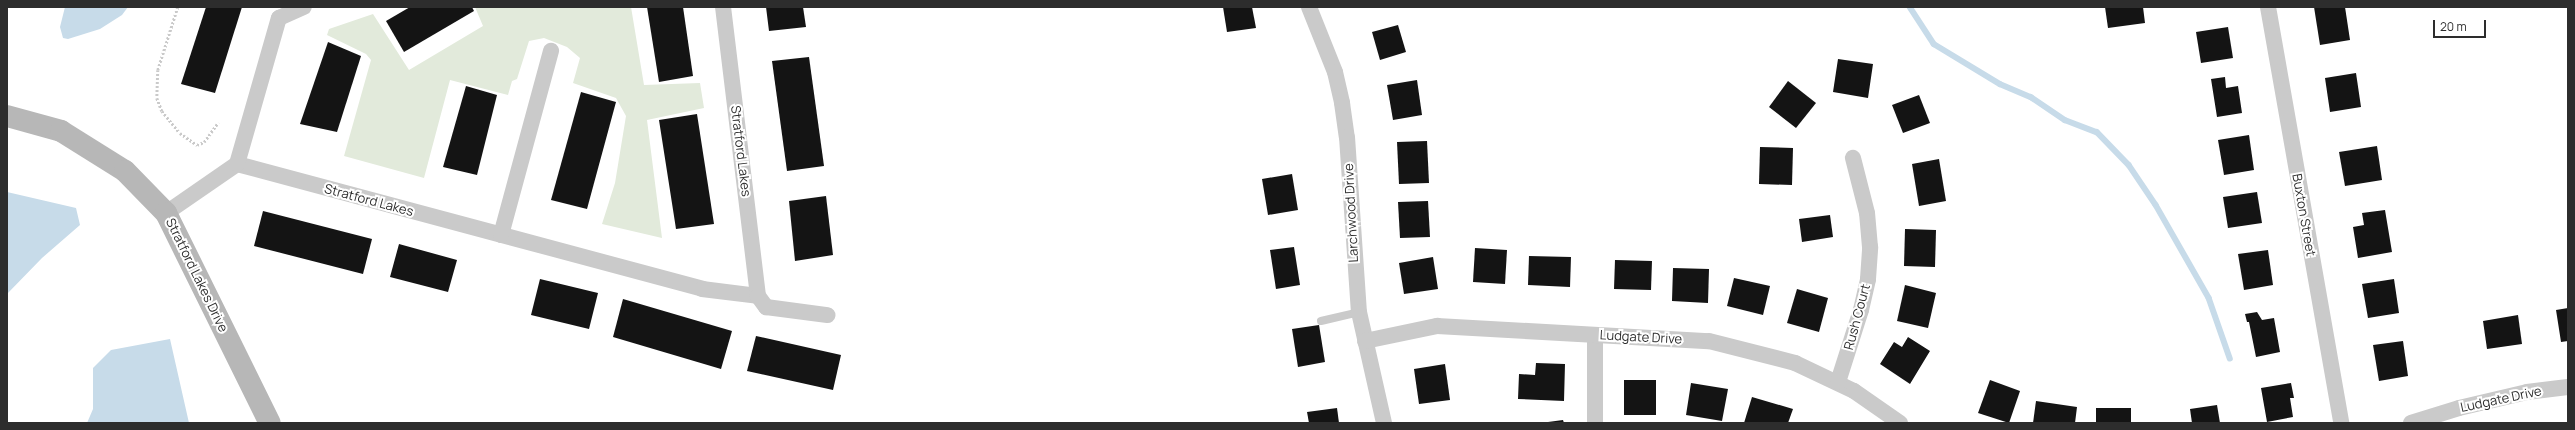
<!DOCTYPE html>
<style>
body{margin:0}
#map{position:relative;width:2575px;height:430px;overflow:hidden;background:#fff;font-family:Manrope,sans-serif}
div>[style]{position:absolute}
.green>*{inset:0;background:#e2eadb}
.water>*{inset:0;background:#c7dbe9}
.stream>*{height:5.5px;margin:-2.75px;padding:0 2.75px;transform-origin:2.75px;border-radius:2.75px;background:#c7dbe9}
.building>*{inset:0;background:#141414}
.path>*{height:2.5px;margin-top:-1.25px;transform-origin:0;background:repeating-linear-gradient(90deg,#cacaca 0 2px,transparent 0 4px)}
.lane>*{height:8px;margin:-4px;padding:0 4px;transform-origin:4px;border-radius:4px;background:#cacaca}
.street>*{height:16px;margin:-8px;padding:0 8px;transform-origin:8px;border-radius:8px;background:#cacaca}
.secondary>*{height:22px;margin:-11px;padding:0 11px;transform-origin:11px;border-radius:11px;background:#b7b7b7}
span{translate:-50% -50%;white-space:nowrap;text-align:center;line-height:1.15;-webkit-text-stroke:4px #fff;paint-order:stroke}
.street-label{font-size:13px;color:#2d2d2d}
.frame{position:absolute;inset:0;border:8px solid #2d2d2d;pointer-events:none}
.scale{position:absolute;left:2433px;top:20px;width:53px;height:18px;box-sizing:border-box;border:2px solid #2d2d2d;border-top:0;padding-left:5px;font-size:12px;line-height:14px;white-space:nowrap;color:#2d2d2d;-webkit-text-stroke:3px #fff;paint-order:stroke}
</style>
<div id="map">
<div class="green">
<i style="clip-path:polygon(475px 7px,631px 7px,644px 85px,700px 83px,704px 108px,647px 120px,662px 238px,602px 224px,615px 183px,626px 116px,616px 98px,573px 83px,580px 58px,567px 47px,544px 38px,529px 41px,517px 79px,512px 81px,508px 95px,450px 80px,424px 178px,344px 156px,371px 60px,366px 54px,327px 35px,329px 29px,373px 14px,409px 70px,483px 26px)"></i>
</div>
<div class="water">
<i style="clip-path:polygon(65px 7px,128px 7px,122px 15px,100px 29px,68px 39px,63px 38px,60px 27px)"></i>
<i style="clip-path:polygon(7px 192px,76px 208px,80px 225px,42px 258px,7px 294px)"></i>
<i style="clip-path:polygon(170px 339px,189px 423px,87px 423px,93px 409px,93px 368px,111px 350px)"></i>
</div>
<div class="stream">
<i style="left:1910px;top:7px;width:44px;rotate:57deg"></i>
<i style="left:1934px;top:44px;width:77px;rotate:31.2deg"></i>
<i style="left:2000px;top:84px;width:34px;rotate:23deg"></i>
<i style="left:2031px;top:97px;width:41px;rotate:34.1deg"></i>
<i style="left:2065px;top:120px;width:34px;rotate:21deg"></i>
<i style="left:2097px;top:132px;width:46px;rotate:45.9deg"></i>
<i style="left:2129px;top:165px;width:48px;rotate:56deg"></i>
<i style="left:2156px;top:205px;width:107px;rotate:60.3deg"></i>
<i style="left:2209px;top:298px;width:64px;rotate:70.7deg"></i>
</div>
<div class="building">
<i style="clip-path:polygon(206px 7px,242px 7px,215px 93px,181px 84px)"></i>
<i style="clip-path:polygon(410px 7px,472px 7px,474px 11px,404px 52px,386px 21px)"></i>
<i style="clip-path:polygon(647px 7px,683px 7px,693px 76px,659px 82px)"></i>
<i style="clip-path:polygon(766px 7px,803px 7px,806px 27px,769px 31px)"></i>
<i style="clip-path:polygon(1223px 7px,1252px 7px,1256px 28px,1227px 32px)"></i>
<i style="clip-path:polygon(2105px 7px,2143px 7px,2145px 23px,2108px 28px)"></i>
<i style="clip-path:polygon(2314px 7px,2345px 7px,2350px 40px,2320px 45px)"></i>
<i style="clip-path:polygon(1398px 25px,1406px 52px,1380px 60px,1372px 32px)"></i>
<i style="clip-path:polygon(2228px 27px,2233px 58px,2201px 63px,2196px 32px)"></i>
<i style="clip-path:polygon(328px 42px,361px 56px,337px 132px,300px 124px)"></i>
<i style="clip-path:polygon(809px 57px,824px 166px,787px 171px,772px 61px)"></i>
<i style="clip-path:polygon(1838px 59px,1873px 64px,1868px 98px,1833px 92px)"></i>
<i style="clip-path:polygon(2356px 73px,2361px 107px,2330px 112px,2325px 78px)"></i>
<i style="clip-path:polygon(2225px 77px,2226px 88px,2238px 86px,2242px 113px,2217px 117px,2211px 79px)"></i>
<i style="clip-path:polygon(1417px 80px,1422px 115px,1393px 120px,1387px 85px)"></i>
<i style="clip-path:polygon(1788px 81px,1816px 103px,1796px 128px,1769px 107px)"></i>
<i style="clip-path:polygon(466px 86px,497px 95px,477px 175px,443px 167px)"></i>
<i style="clip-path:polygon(581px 92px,616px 102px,587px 209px,551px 200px)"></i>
<i style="clip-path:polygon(1919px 95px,1930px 123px,1903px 133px,1892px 105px)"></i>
<i style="clip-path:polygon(697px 114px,714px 224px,676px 229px,659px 120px)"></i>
<i style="clip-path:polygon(2249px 135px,2254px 170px,2224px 175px,2218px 140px)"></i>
<i style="clip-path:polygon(1427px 141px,1429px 183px,1399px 184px,1397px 142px)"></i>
<i style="clip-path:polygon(2377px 146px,2382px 180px,2345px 186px,2339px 152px)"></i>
<i style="clip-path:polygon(1760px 147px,1793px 148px,1792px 185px,1759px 184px)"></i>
<i style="clip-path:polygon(1939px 159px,1946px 201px,1919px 206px,1912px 164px)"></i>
<i style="clip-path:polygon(1292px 174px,1298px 210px,1268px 215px,1262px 179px)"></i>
<i style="clip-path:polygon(2257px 192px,2262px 223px,2228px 228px,2223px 197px)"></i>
<i style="clip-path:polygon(826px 196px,833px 255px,795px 261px,789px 201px)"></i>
<i style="clip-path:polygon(1428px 201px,1430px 237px,1400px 238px,1398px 202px)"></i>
<i style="clip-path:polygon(2385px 210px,2392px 252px,2358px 258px,2353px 227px,2364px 225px,2362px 213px)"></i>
<i style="clip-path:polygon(263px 211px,372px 239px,363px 274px,254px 246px)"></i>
<i style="clip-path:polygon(1830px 215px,1833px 237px,1802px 242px,1799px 219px)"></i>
<i style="clip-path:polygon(1905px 229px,1936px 230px,1935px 267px,1904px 266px)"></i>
<i style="clip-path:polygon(399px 244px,457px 260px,448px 292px,390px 277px)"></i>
<i style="clip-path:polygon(1294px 247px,1300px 285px,1276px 289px,1270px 250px)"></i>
<i style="clip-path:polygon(1475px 248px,1507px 250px,1505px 284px,1473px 282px)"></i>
<i style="clip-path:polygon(2268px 250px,2273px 285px,2244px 290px,2238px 254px)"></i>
<i style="clip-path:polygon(1529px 256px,1571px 257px,1570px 287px,1528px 285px)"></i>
<i style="clip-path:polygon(1433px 257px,1438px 289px,1404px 294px,1399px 263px)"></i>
<i style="clip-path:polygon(1615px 260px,1652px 261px,1651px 290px,1614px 289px)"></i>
<i style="clip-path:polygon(1673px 268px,1709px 269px,1708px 303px,1672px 301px)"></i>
<i style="clip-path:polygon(1734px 278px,1770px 286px,1763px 315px,1727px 306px)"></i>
<i style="clip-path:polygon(540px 279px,598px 293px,589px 329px,531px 315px)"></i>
<i style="clip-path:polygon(2394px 279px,2399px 313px,2368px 318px,2362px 284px)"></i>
<i style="clip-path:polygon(1905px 285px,1936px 293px,1928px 328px,1897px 321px)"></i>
<i style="clip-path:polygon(1797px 289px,1828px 298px,1819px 332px,1787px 323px)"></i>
<i style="clip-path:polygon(623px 299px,732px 331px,721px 369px,613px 337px)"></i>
<i style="clip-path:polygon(2568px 308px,2568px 341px,2561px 342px,2556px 310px)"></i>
<i style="clip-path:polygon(2257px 312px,2262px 320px,2274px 318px,2280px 352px,2256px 357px,2249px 322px,2247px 322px,2245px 314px)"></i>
<i style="clip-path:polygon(2518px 315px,2522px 344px,2487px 349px,2483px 321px)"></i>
<i style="clip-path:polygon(1319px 325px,1325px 362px,1298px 367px,1292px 329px)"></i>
<i style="clip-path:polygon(756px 336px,841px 355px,833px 390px,747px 371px)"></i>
<i style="clip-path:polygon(1908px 337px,1930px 351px,1910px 384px,1880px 364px,1894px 342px,1902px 347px)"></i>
<i style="clip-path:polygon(2403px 341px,2408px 376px,2379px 381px,2373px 345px)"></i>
<i style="clip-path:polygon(1536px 363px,1565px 364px,1564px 401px,1518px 399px,1519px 374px,1535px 375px)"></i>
<i style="clip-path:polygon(1445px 364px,1450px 400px,1419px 404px,1414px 369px)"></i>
<i style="clip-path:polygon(1624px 380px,1656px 380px,1656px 415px,1624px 415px)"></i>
<i style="clip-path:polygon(1990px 380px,2020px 391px,2009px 423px,1978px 413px)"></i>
<i style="clip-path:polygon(1691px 383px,1728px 389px,1722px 421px,1686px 415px)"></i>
<i style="clip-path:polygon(2291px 383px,2294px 398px,2290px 398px,2293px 417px,2267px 422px,2261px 388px)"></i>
<i style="clip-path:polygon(1752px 397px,1793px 409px,1788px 423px,1744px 423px)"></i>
<i style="clip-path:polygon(2036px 401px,2077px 407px,2075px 423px,2033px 423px)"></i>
<i style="clip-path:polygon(2217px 405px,2220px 423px,2192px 423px,2190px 409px)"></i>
<i style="clip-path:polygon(1337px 408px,1339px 423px,1309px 423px,1307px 412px)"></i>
<i style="clip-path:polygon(2096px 408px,2131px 408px,2131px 423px,2096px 423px)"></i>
<i style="clip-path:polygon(1563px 420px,1564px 423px,1549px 423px,1548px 422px)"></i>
</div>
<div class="path">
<i style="left:178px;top:7px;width:66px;rotate:107.6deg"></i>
<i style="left:158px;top:70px;width:28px;rotate:92deg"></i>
<i style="left:157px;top:98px;width:14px;rotate:69deg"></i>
<i style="left:162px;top:111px;width:28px;rotate:51deg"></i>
<i style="left:180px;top:133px;width:21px;rotate:35deg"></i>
<i style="left:197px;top:145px;width:8px;rotate:-23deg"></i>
<i style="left:204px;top:142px;width:24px;rotate:-54deg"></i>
</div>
<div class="lane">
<i style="left:1321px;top:321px;width:39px;rotate:-13deg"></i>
</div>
<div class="street">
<i style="left:1309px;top:7px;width:70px;rotate:68.2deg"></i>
<i style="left:1335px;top:72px;width:32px;rotate:77deg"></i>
<i style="left:1342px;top:103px;width:34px;rotate:82deg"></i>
<i style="left:1347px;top:137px;width:175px;rotate:86.1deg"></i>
<i style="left:1359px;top:312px;width:114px;rotate:77.3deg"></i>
<i style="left:2268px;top:7px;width:422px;rotate:80deg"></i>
<i style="left:237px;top:164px;width:482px;rotate:15deg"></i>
<i style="left:702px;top:289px;width:56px;rotate:7.1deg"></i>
<i style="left:758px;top:296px;width:291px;rotate:-96.9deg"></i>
<i style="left:166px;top:213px;width:86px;rotate:-34.6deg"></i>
<i style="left:237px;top:164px;width:152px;rotate:-74deg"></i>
<i style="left:279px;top:18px;width:27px;rotate:-24deg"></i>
<i style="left:501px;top:235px;width:191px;rotate:-74.8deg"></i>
<i style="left:758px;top:296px;width:14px;rotate:54deg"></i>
<i style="left:766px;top:307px;width:62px;rotate:7.5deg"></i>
<i style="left:1595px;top:335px;width:88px;rotate:90deg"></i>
<i style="left:1365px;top:341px;width:74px;rotate:-11.8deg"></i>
<i style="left:1437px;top:326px;width:272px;rotate:3.2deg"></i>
<i style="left:1709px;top:341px;width:89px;rotate:14.3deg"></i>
<i style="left:1795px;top:363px;width:65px;rotate:25.4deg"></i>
<i style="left:1854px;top:391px;width:56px;rotate:34.8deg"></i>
<i style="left:1838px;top:382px;width:76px;rotate:-72.3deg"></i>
<i style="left:1861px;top:310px;width:32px;rotate:-77deg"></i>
<i style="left:1868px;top:279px;width:32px;rotate:-86deg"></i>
<i style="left:1870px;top:247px;width:34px;rotate:-95deg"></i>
<i style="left:1867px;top:213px;width:57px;rotate:-104.3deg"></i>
<i style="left:2411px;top:423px;width:50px;rotate:-17.4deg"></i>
<i style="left:2459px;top:408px;width:70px;rotate:-13.2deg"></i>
<i style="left:2527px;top:392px;width:41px;rotate:-7deg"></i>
</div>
<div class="secondary">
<i style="left:7px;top:116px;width:56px;rotate:15.5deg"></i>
<i style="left:61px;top:131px;width:75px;rotate:32deg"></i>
<i style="left:125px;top:171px;width:59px;rotate:45.7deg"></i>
<i style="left:166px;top:213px;width:234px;rotate:63.7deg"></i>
</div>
<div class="street-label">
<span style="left:741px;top:151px;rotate:83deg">Stratford Lakes</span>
<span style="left:369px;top:200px;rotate:15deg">Stratford Lakes</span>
<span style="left:1351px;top:213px;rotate:-93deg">Larchwood Drive</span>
<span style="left:2304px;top:215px;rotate:80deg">Buxton Street</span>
<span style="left:197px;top:275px;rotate:64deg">Stratford Lakes Drive</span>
<span style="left:1857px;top:317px;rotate:-75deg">Rush Court</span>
<span style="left:1641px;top:337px;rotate:3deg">Ludgate Drive</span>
<span style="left:2501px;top:399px;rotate:-12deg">Ludgate Drive</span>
</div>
<div class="frame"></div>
<div class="scale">20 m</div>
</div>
